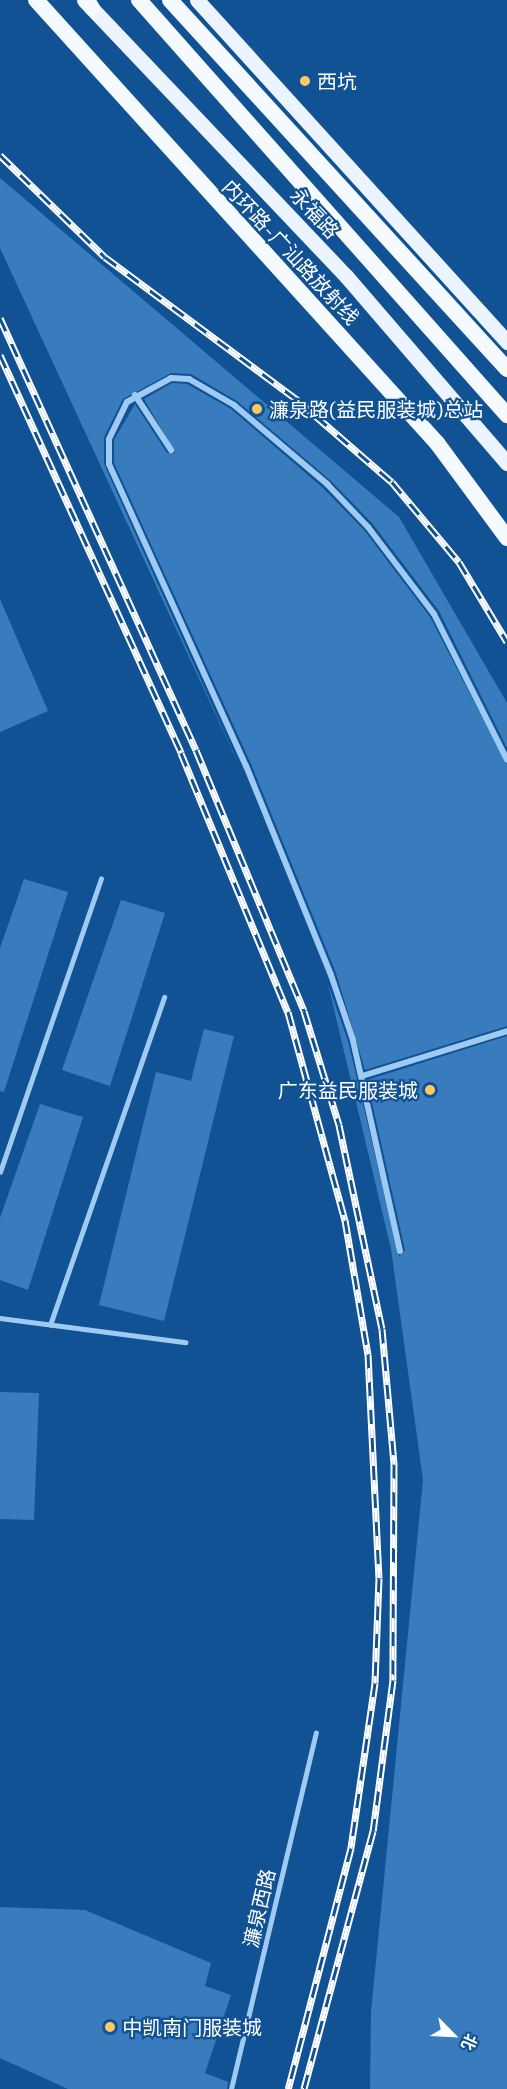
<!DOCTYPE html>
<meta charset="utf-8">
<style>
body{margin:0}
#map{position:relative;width:507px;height:2089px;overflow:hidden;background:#115294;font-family:"Exo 2","Noto Sans SC",sans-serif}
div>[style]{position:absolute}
.building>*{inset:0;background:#397cbd}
.service>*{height:4.5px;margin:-2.25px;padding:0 2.25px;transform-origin:2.25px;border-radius:2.25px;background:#9fcaf3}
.minor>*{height:6px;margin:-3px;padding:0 3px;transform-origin:3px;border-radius:3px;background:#9fcaf3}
.primary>*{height:15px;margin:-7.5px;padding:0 7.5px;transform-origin:7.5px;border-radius:7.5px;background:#ebf4ff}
.trunk>*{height:16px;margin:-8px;padding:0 8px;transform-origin:8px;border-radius:8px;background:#f5faff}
.rail>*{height:7px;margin-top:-3.5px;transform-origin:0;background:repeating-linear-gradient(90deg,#115294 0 14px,#fff 0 28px);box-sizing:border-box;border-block:2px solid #fff}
.dots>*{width:16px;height:16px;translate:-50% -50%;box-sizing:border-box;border:3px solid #115294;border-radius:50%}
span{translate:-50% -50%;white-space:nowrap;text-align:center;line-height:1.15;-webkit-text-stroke:4.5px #115294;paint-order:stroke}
.poi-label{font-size:20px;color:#fff}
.left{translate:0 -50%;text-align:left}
.right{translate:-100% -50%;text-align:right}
.street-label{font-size:20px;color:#fff}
.north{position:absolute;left:423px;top:2005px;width:60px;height:60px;-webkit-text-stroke:4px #115294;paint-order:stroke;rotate:114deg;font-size:16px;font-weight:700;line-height:24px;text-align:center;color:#fff}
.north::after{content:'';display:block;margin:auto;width:21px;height:27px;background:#fff;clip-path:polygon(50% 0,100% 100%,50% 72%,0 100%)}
</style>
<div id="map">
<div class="building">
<i style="clip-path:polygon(0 178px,399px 517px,507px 703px,507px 748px,439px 611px,372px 523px,330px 480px,237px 401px,191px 374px,171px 373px,123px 399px,104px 437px,104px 464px,244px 776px,0 248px)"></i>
<i style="clip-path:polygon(172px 383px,187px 384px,231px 409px,323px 488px,364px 530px,430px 617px,507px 765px,507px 1026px,365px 1070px,336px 973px,251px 764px,114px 463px,114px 440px,135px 404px,167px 453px,175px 453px,144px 399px)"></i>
<i style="clip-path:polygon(0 599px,48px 711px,0 732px)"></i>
<i style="clip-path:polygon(24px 879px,68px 892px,4px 1092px,0 1091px,0 948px)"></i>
<i style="clip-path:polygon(121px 900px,165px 913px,110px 1086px,62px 1070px)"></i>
<i style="clip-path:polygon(328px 984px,348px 1041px,399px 1256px,405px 1250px,367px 1080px,507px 1036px,507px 2089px,370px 2089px,371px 2012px,423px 1480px,391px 1249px)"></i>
<i style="clip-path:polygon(204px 1029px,234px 1036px,164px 1321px,99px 1305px,156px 1072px,191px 1081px)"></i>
<i style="clip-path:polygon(40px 1104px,83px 1117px,28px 1290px,0 1280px,0 1218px)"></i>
<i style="clip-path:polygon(0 1392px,39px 1393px,34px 1520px,0 1519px)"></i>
<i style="clip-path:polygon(0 1907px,85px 1910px,211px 1963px,205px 1986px,231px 1995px,205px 2073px,228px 2082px,227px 2089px,68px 2089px,0 2058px)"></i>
</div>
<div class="service">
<i style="left:0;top:1172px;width:310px;rotate:-71deg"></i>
<i style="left:0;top:1318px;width:187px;rotate:7.4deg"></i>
<i style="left:50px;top:1325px;width:347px;rotate:-70.8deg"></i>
<i style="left:231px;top:2089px;width:366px;rotate:-76.6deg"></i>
</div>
<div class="minor">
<i style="left:135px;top:395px;width:66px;rotate:56.8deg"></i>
<i style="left:362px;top:1076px;width:152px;rotate:-17.2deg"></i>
<i style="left:400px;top:1251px;width:216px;rotate:-102.6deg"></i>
<i style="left:353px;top:1040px;width:69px;rotate:-108.7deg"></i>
<i style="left:331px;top:975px;width:226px;rotate:-112.1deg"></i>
<i style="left:246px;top:766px;width:332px;rotate:-114.4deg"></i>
<i style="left:109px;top:464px;width:25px;rotate:-90deg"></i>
<i style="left:109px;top:439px;width:41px;rotate:-64.1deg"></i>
<i style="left:127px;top:402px;width:50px;rotate:-28.6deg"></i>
<i style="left:171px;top:378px;width:18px;rotate:3deg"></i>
<i style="left:189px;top:379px;width:52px;rotate:30deg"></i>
<i style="left:234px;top:405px;width:122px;rotate:40.3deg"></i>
<i style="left:327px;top:484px;width:59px;rotate:46.4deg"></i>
<i style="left:368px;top:527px;width:109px;rotate:52.8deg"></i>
<i style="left:434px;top:614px;width:163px;rotate:63.4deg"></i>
</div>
<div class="primary">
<i style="left:84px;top:0;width:381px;rotate:46.5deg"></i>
<i style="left:346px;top:276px;width:247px;rotate:49.3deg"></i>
<i style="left:197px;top:0;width:462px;rotate:47.8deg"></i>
</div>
<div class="trunk">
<i style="left:36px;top:0;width:598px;rotate:47.85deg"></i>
<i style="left:437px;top:443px;width:118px;rotate:53.6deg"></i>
<i style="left:87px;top:0;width:9px;rotate:58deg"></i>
<i style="left:139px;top:0;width:555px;rotate:48.44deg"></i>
<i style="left:170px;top:0;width:500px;rotate:47.6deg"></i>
</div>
<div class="rail">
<i style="left:0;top:155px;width:146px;rotate:44.2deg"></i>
<i style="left:105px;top:257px;width:237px;rotate:36.6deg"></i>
<i style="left:295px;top:398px;width:128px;rotate:40.9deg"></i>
<i style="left:392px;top:482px;width:104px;rotate:50.1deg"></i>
<i style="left:459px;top:562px;width:93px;rotate:59deg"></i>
<i style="left:0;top:318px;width:474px;rotate:65.6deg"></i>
<i style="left:196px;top:750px;width:282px;rotate:67.5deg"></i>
<i style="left:304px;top:1011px;width:119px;rotate:72.9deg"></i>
<i style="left:339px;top:1125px;width:208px;rotate:78.1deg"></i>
<i style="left:382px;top:1329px;width:136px;rotate:84.9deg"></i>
<i style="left:394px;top:1464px;width:216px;rotate:90.3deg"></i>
<i style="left:393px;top:1680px;width:152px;rotate:97.5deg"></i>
<i style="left:373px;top:1831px;width:267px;rotate:105deg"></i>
<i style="left:0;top:355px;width:437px;rotate:65.5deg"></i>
<i style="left:181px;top:753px;width:280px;rotate:67.6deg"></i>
<i style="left:288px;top:1012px;width:216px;rotate:74.7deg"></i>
<i style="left:345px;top:1220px;width:136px;rotate:80.3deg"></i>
<i style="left:368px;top:1354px;width:224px;rotate:87.2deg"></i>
<i style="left:379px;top:1578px;width:105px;rotate:92.2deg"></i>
<i style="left:375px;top:1683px;width:167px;rotate:98.3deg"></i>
<i style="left:351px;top:1848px;width:249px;rotate:104.6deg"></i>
</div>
<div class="dots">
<i style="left:305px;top:81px;background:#ffc861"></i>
<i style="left:257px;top:409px;background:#ffc861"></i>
<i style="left:430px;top:1090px;background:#ffc861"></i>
<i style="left:110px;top:2027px;background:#ffc861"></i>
</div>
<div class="poi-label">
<span class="left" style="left:317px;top:81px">西坑</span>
<span class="left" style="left:269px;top:409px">濂泉路(益民服装城)总站</span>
<span class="right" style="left:418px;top:1090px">广东益民服装城</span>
<span class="left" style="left:122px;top:2027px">中凯南门服装城</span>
</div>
<div class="street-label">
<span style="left:315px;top:213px;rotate:47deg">永福路</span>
<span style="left:291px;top:252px;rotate:47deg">内环路-广汕路放射线</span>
<span style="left:259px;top:1908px;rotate:-77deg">濂泉西路</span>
</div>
<div class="north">北</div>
</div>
